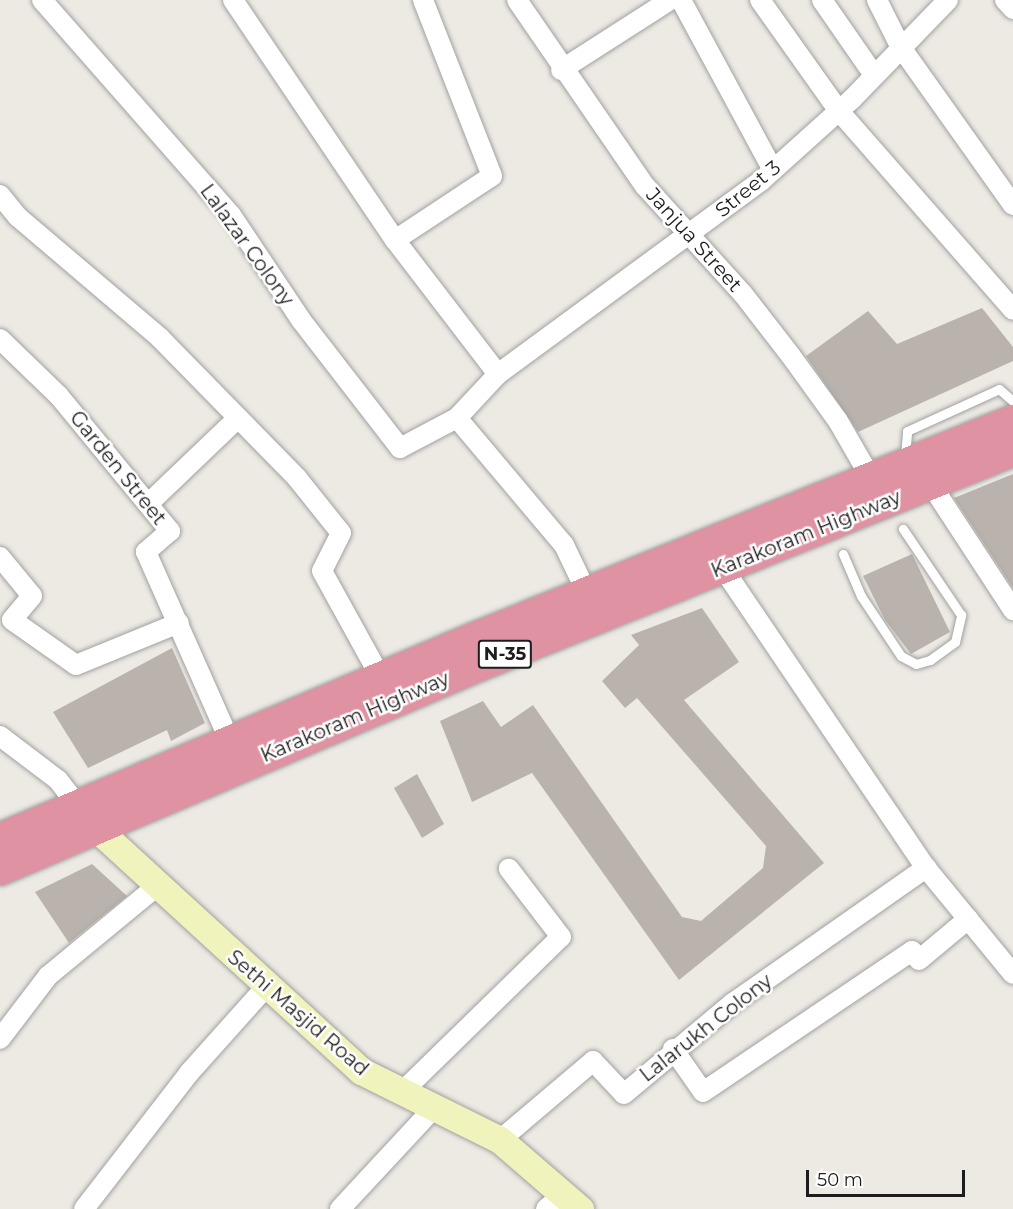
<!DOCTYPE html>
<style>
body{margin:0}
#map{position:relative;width:1013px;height:1209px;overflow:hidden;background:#edeae4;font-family:Montserrat,sans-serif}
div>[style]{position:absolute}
.building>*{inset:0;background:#bab3ad}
.roads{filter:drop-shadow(0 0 2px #a1a1a1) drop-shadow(0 0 2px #a1a1a1)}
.lane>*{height:9px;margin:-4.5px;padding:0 4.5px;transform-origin:4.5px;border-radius:4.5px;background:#fff}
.street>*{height:20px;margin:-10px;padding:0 10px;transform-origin:10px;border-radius:10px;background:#fff}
.secondary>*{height:27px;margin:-13.5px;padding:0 13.5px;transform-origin:13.5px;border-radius:13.5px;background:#f1f3bc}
.highway>*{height:33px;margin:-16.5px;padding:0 16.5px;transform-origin:16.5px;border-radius:16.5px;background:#de92a2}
span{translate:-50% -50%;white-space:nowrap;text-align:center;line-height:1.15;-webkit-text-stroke:5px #fff;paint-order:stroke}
.shield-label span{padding:2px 4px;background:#fff;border:2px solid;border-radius:4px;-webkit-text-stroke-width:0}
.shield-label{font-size:18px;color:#1d1d1d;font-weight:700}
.street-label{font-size:20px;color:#1d1d1d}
.scale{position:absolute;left:806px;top:1170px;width:159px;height:27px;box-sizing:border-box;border:3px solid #1d1d1d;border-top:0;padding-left:8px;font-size:18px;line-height:21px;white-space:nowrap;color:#1d1d1d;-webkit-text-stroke:4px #fff;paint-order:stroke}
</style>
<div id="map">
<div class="building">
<i style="clip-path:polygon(982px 308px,1013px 347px,1013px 361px,858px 432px,806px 356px,868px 311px,897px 344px)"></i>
<i style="clip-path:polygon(1013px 474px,1013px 588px,954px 498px)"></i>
<i style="clip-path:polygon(912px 554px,950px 632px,911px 654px,885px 620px,863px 576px)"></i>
<i style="clip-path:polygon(702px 608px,739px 662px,684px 700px,824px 863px,679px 980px,532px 773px,472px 802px,440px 721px,483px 701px,501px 727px,533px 705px,682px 917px,701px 921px,763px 868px,766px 846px,637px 698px,625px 708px,602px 681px,639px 645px,631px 635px)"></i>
<i style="clip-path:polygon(172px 648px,205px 723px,171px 741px,167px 730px,88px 768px,53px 712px)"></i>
<i style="clip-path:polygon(417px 774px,444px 824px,422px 838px,394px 788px)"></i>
<i style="clip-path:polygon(92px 864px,127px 896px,69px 943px,35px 892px)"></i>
</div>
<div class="roads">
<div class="lane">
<i style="left:905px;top:456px;width:25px;rotate:-85deg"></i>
<i style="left:907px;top:431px;width:101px;rotate:-24.5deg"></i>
<i style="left:999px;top:389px;width:18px;rotate:41deg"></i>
<i style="left:843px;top:554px;width:46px;rotate:66.8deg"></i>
<i style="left:861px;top:596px;width:72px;rotate:56.3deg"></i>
<i style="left:901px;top:656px;width:17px;rotate:28deg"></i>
<i style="left:916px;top:664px;width:15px;rotate:-16deg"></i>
<i style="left:930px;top:660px;width:31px;rotate:-36deg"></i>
<i style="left:955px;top:642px;width:28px;rotate:-77deg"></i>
<i style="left:961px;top:615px;width:104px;rotate:-124deg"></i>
</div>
<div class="street">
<i style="left:42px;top:0;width:286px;rotate:48.7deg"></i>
<i style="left:231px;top:215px;width:126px;rotate:56.3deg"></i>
<i style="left:301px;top:320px;width:162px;rotate:52.3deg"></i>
<i style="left:400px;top:448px;width:64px;rotate:-27.8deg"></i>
<i style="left:233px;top:0;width:290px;rotate:56deg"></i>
<i style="left:395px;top:240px;width:169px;rotate:52.5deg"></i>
<i style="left:498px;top:374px;width:60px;rotate:133deg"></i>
<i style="left:457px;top:418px;width:166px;rotate:49.9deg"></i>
<i style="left:564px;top:545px;width:53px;rotate:64.4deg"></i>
<i style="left:517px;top:0;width:226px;rotate:55.5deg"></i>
<i style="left:645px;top:186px;width:146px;rotate:47.8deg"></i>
<i style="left:743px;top:294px;width:78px;rotate:52.3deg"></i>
<i style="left:791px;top:356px;width:80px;rotate:54.1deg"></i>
<i style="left:838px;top:421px;width:68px;rotate:60deg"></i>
<i style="left:681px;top:0;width:193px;rotate:61.6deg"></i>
<i style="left:760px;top:0;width:136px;rotate:54.6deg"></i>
<i style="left:839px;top:111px;width:264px;rotate:48.8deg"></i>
<i style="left:822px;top:0;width:91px;rotate:55.3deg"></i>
<i style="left:877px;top:0;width:51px;rotate:63.4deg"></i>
<i style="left:900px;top:46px;width:195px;rotate:54.6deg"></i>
<i style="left:1005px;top:0;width:12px;rotate:48deg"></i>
<i style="left:561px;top:70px;width:130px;rotate:-32.7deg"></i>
<i style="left:0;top:195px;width:28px;rotate:51deg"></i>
<i style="left:18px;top:217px;width:187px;rotate:40.4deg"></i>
<i style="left:160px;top:338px;width:196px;rotate:45.6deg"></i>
<i style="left:297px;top:478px;width:70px;rotate:51.3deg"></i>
<i style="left:341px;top:533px;width:42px;rotate:116.6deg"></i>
<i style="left:322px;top:571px;width:122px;rotate:61.1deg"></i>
<i style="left:395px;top:240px;width:116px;rotate:-33.4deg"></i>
<i style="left:492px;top:176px;width:189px;rotate:-111.4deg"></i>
<i style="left:0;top:339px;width:82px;rotate:44deg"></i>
<i style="left:59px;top:396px;width:175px;rotate:50.6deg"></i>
<i style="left:170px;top:531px;width:32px;rotate:139deg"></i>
<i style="left:146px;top:552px;width:208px;rotate:66.1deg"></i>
<i style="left:498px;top:374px;width:326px;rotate:-36.3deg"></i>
<i style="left:761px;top:181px;width:122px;rotate:-42deg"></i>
<i style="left:852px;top:99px;width:138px;rotate:-45.9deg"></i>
<i style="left:930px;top:483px;width:152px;rotate:56.8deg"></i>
<i style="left:148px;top:504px;width:124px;rotate:-43.7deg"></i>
<i style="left:0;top:557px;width:50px;rotate:50.6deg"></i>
<i style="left:32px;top:596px;width:31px;rotate:130deg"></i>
<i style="left:12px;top:620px;width:78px;rotate:35.1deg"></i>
<i style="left:76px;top:665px;width:111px;rotate:-22.2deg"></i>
<i style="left:722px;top:567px;width:364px;rotate:55.9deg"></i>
<i style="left:926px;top:868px;width:137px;rotate:50.6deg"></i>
<i style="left:0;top:736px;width:73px;rotate:37.2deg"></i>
<i style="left:58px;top:780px;width:34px;rotate:52deg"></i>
<i style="left:0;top:1039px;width:79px;rotate:-52.7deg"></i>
<i style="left:48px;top:976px;width:140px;rotate:-39.5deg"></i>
<i style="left:673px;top:1049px;width:52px;rotate:55.1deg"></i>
<i style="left:703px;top:1092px;width:252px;rotate:-34deg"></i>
<i style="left:912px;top:951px;width:11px;rotate:52deg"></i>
<i style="left:919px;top:960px;width:64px;rotate:-39.9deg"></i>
<i style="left:402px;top:1092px;width:222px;rotate:-44.3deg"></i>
<i style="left:561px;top:937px;width:86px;rotate:-127.4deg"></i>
<i style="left:500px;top:1140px;width:122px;rotate:-40.3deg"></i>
<i style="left:593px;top:1061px;width:45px;rotate:46.8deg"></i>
<i style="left:624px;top:1094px;width:142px;rotate:-39.9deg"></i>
<i style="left:733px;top:1003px;width:236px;rotate:-35deg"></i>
<i style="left:84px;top:1209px;width:172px;rotate:-52.3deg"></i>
<i style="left:189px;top:1073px;width:115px;rotate:-48.2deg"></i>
<i style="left:340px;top:1209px;width:138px;rotate:-47.1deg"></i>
<i style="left:546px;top:1209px;width:23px;rotate:-40deg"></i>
</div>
<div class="secondary">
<i style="left:96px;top:828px;width:360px;rotate:42.5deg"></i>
<i style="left:361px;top:1071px;width:155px;rotate:26.4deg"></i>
<i style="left:500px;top:1140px;width:106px;rotate:40.8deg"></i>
</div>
<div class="highway">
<i style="left:0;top:839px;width:508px;rotate:-22.93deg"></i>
<i style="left:468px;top:641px;width:588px;rotate:-21.98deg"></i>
<i style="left:0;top:868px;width:515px;rotate:-23.08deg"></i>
<i style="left:474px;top:666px;width:581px;rotate:-21.93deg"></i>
</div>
</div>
<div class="shield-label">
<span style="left:505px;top:654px">N-35</span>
</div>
<div class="street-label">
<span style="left:748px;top:189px;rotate:-39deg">Street 3</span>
<span style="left:694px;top:240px;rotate:48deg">Janjua Street</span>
<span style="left:247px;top:245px;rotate:54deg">Lalazar Colony</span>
<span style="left:118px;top:468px;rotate:51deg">Garden Street</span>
<span style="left:806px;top:534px;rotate:-22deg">Karakoram Highway</span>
<span style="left:355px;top:717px;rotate:-23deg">Karakoram Highway</span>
<span style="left:298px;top:1013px;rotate:41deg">Sethi Masjid Road</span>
<span style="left:706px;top:1028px;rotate:-38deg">Lalarukh Colony</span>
</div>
<div class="scale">50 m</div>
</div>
